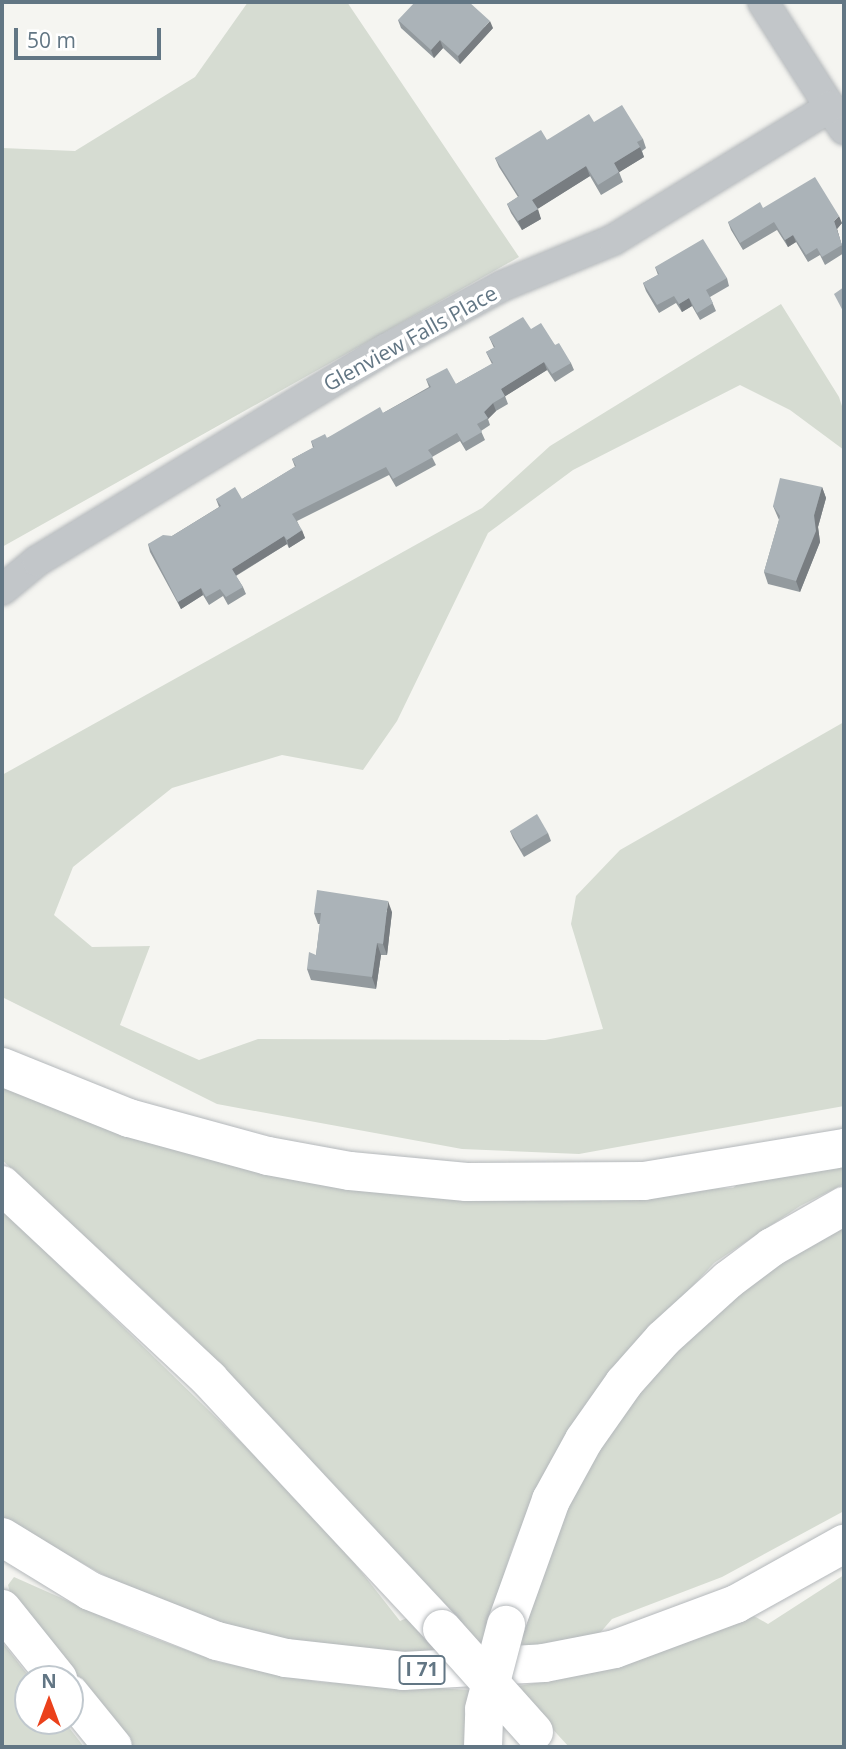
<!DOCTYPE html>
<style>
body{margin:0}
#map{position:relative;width:846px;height:1749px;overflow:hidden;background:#f5f5f1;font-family:"Open Sans",sans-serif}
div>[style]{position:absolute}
.green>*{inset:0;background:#d6dcd2}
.roads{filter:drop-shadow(0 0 2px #b4b8bb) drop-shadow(0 0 2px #b4b8bb)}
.minor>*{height:30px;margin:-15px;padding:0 15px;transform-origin:15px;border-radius:15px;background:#c2c6c9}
.highway>*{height:38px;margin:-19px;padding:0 19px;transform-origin:19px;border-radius:19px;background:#fff}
.bridges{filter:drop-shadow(0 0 2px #b4b8bb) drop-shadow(0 0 2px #b4b8bb)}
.highway-bridge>*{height:38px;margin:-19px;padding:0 19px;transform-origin:19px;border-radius:19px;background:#fff}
.wall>*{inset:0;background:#939a9e}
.shaded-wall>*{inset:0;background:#787d81}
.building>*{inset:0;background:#abb3b8}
span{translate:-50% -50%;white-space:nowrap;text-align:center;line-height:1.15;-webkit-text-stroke:7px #fff;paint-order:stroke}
.shield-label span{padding:2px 5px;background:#fff;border:2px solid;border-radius:5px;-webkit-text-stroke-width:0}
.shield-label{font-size:19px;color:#627684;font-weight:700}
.street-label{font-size:21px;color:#627684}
.frame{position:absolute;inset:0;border:4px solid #627684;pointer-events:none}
.north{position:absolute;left:14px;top:1665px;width:70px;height:70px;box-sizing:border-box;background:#fff;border:2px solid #c0c8ce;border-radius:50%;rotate:0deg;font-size:19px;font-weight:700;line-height:28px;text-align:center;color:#627684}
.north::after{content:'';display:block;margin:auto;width:24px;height:32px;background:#eb411b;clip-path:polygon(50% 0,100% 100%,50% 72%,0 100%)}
.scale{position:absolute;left:14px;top:28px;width:147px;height:32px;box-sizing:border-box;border:4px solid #627684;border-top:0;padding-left:9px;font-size:21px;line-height:24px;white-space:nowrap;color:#627684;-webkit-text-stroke:5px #fff;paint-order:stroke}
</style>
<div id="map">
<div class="green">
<i style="clip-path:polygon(248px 2px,347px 2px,519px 257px,2px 547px,2px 148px,75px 151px,195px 77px)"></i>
<i style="clip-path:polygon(781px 304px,839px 397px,844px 412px,844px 450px,790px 410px,740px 385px,573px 470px,488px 533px,397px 721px,363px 770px,282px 755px,172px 788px,73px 867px,54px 915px,92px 947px,150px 946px,120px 1025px,199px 1060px,258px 1039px,545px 1040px,603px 1029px,571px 924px,576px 896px,620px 850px,844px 722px,844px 1106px,579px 1154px,462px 1149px,217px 1104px,2px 997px,2px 775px,482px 508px,550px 446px)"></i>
<i style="clip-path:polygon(2px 1083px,117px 1128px,703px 1189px,733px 1188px,740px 1182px,844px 1167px,844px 1184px,800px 1206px,714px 1263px,618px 1366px,540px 1484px,512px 1549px,481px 1648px,284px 1431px,185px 1329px,2px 1160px)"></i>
<i style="clip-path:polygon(2px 1209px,319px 1518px,400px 1621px,407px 1618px,444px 1658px,265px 1639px,123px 1586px,2px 1518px)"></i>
<i style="clip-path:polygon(844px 1220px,844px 1511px,722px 1577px,612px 1619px,599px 1634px,516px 1648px,544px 1551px,596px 1443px,704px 1316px)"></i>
<i style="clip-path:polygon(844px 1575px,844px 1747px,569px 1747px,514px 1687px,604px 1670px,754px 1616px,768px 1624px)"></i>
<i style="clip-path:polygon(14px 1577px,140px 1633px,218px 1662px,319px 1682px,471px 1690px,465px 1747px,128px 1747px,10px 1592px,8px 1585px)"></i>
<i style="clip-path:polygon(2px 1642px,31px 1679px,28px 1721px,64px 1721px,84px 1747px,2px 1747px)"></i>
</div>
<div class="roads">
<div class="minor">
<i style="left:763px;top:2px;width:151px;rotate:57.5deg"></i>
<i style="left:2px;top:590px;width:45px;rotate:-39.6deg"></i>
<i style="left:37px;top:561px;width:408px;rotate:-31.3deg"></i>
<i style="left:386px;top:349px;width:132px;rotate:-28.5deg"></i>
<i style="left:502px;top:286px;width:120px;rotate:-22.5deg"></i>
<i style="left:613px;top:240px;width:255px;rotate:-31.5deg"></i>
</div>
<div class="highway">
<i style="left:2px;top:1067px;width:137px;rotate:21.9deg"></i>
<i style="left:129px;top:1118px;width:144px;rotate:15.3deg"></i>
<i style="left:268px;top:1156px;width:83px;rotate:10.4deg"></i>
<i style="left:350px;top:1171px;width:117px;rotate:5.4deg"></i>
<i style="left:466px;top:1182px;width:178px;rotate:-0.3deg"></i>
<i style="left:644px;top:1181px;width:203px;rotate:-9.4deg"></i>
<i style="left:2px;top:1185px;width:284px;rotate:43.1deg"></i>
<i style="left:209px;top:1379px;width:342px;rotate:47deg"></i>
<i style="left:2px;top:1537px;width:103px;rotate:31.5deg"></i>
<i style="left:90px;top:1591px;width:136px;rotate:21.5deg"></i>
<i style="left:217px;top:1641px;width:71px;rotate:13.8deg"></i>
<i style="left:286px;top:1658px;width:118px;rotate:6.3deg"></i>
<i style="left:403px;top:1671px;width:141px;rotate:-3.2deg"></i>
<i style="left:544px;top:1663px;width:72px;rotate:-11.2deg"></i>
<i style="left:615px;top:1649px;width:129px;rotate:-20.4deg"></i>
<i style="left:736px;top:1604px;width:124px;rotate:-29.1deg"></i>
<i style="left:2px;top:1609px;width:90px;rotate:51.3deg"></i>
<i style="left:506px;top:1625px;width:133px;rotate:-70.2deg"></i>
<i style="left:551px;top:1500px;width:68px;rotate:-61.2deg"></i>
<i style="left:584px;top:1440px;width:70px;rotate:-54.9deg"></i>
<i style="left:624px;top:1383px;width:59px;rotate:-48.4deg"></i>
<i style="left:663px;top:1339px;width:88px;rotate:-42.2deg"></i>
<i style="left:728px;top:1280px;width:55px;rotate:-36.9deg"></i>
<i style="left:772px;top:1247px;width:83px;rotate:-29.7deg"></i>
<i style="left:70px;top:1694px;width:68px;rotate:50.9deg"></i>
</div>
</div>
<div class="bridges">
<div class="highway-bridge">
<i style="left:442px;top:1629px;width:138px;rotate:48.2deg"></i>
<i style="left:483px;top:1747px;width:38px;rotate:-88deg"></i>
<i style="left:484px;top:1709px;width:87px;rotate:-75.3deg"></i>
</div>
</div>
<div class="wall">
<i style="clip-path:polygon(398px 20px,493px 28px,460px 64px,443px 48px,434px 58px,401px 28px)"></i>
<i style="clip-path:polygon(594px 122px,643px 139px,646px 148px,642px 151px,644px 157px,619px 172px,623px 182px,601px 195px,590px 176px,537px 209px,541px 219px,522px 230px,511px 213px,507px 204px,518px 197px,499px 167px,495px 158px,547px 140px)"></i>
<i style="clip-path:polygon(763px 208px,842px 223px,837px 229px,844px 253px,825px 265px,820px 255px,808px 262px,796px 242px,788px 247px,777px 230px,743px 250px,731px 230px,728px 222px)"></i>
<i style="clip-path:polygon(655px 267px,727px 278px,729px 286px,710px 297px,716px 311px,700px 320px,692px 306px,682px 312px,676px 303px,659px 313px,646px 291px,643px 283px,658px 275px)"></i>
<i style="clip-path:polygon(531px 329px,555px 345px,571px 363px,574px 370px,555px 382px,547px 370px,505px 396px,508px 404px,496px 411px,488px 419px,490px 425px,481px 431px,485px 440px,466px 451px,460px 441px,432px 457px,436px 465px,396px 487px,389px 475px,297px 521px,305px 538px,289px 548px,287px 544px,236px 576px,243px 587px,246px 594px,228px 605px,223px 596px,209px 605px,203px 595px,181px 609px,150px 552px,148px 544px,172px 536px,219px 507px,216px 499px,242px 499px,295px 467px,292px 459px,313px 448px,311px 441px,327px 438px,383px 413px,429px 387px,426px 379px,456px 384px,492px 364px,486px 352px,494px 348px,489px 337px)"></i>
<i style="clip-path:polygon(822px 487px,826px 498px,818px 527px,820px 542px,800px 592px,768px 584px,764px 572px,779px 520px,773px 506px)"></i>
<i style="clip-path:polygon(510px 831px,548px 833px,551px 841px,524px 857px,513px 838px)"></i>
<i style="clip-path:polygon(392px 912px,387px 955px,381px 955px,376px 989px,311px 980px,307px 969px,316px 955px,320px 924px,318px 924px,314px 913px)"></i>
</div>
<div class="shaded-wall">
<i style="clip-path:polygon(490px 21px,493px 28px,460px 64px,458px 56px)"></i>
<i style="clip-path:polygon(440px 40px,443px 48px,434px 58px,431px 50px)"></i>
<i style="clip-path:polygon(640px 147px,644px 157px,618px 173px,614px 163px)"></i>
<i style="clip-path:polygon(586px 166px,590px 176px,536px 210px,532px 200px)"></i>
<i style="clip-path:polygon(538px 209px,541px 219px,522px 230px,518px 221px)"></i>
<i style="clip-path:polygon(839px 216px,842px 223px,837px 229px,844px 253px,834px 221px)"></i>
<i style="clip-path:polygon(793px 235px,796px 242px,788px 247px,785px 240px)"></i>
<i style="clip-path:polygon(689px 298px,692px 306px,682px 312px,679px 304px)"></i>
<i style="clip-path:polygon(544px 362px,547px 370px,504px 397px,501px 389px)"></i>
<i style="clip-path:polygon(493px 403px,496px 411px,488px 419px,484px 412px)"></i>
<i style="clip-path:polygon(822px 487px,826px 498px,818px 527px,820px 542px,800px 592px,796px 581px)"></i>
<i style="clip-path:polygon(302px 530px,305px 538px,289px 548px,287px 540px)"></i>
<i style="clip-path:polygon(284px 536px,287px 544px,235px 576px,232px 569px)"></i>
<i style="clip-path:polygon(201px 588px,203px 595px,181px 609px,178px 602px)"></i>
<i style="clip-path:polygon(388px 901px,392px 912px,387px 955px,383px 944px)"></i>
<i style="clip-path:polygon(377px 943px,381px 955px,376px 989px,372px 977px)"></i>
</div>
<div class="building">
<i style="clip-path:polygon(415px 2px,469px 2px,490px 21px,458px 56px,440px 40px,431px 50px,398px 20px)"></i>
<i style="clip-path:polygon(622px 105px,643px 139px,637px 142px,640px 147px,614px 163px,619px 172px,598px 185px,586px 166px,532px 200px,538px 209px,518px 221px,507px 204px,519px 196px,495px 158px,541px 130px,547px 140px,589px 114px,594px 122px)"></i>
<i style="clip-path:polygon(815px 177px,839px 216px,834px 221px,842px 245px,822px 257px,817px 248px,806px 255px,793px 235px,785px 240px,774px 222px,740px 243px,728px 222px,760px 202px,763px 208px)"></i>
<i style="clip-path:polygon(703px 239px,727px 278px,706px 290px,713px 303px,697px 313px,689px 298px,679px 304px,674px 296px,657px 305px,643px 283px,659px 274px,655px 267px)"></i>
<i style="clip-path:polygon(844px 287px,844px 313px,834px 294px)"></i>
<i style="clip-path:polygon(523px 317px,531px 329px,541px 323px,555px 345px,559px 343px,571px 363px,552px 374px,544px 362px,501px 389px,505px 396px,493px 403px,484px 412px,488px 418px,477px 424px,482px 432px,463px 443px,457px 433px,428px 450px,433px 457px,393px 479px,386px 467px,292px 514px,302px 530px,287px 540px,284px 536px,232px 569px,243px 587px,226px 597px,220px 589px,206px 597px,201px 588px,178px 602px,148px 544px,163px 535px,172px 536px,221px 506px,216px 499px,235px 487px,242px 499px,296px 466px,292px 459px,314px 447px,311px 441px,325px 434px,327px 438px,380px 407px,383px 413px,431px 387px,426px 379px,447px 368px,456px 384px,493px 363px,486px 352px,495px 347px,489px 337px)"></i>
<i style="clip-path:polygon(780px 478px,822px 487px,814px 515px,816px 531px,796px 581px,764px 572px,780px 516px,773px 506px)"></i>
<i style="clip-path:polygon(537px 814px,548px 833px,521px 849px,510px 831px)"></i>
<i style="clip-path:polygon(317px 890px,388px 901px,383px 944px,377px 943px,372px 977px,307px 969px,309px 952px,316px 955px,321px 913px,314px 913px)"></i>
</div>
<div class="shield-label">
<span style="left:422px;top:1670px">I 71</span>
</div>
<div class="street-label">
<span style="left:410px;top:338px;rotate:-29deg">Glenview Falls Place</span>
</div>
<div class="frame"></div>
<div class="north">N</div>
<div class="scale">50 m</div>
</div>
